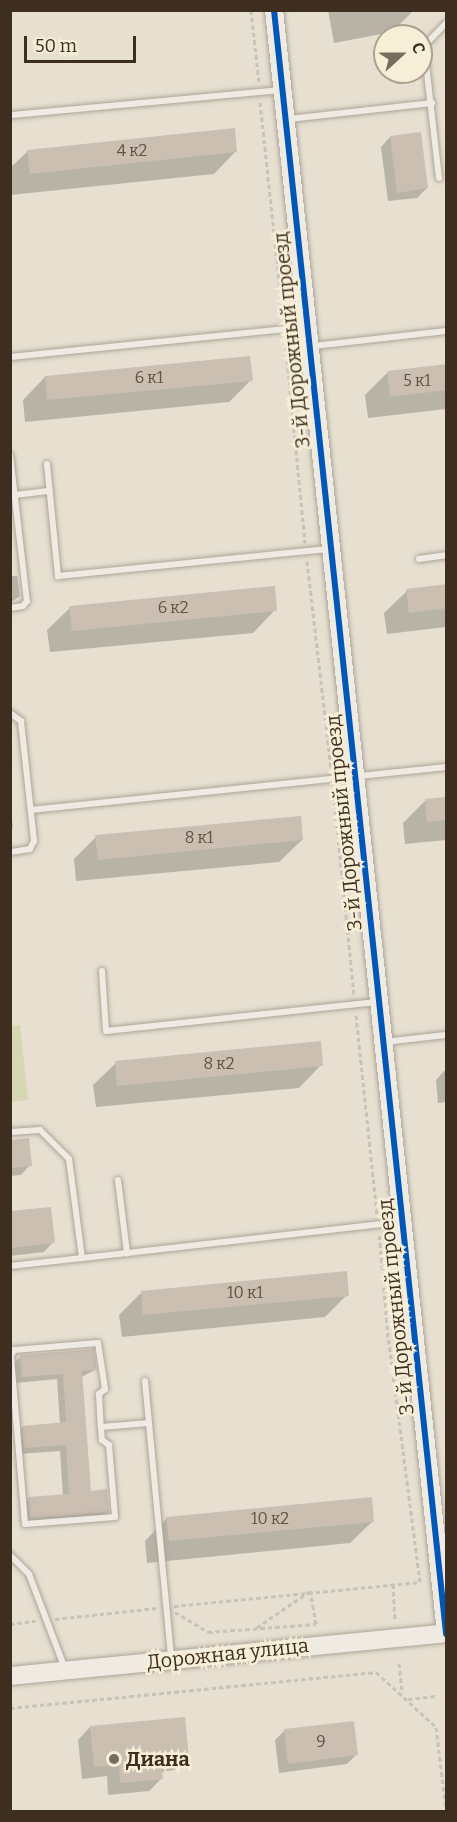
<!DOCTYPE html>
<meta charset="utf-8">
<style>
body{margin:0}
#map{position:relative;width:457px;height:1822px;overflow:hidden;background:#e7e0d1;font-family:Bitter,serif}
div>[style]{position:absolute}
.green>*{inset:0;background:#d6d7b3}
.shadow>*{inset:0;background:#0003}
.building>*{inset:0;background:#cbbfb2}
.path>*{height:3px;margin-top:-1.5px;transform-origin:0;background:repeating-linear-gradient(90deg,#c8c2b9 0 4.5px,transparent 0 7.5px)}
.roads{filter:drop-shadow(0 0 2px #ada599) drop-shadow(0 0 2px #ada599)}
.lane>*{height:6px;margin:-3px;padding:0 3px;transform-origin:3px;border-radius:3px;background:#efebe3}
.secondary>*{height:18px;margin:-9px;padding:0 9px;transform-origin:9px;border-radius:9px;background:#efebe3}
.cycleway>*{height:6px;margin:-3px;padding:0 3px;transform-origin:3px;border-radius:3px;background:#0057b8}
.dots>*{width:16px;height:16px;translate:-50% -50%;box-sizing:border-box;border:3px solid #f7eed8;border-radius:50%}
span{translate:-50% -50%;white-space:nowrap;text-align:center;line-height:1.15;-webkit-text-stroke:5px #f7eed8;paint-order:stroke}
.number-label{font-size:16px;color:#605244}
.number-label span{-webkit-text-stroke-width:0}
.street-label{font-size:20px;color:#3d2e20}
.poi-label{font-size:20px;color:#3d2e20;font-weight:700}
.left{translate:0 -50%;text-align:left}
.frame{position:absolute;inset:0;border:12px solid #3d2e20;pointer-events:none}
.north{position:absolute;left:373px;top:24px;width:60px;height:60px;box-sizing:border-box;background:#f7eed8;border:2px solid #ada18e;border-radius:50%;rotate:69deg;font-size:16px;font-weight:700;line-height:24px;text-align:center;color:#3d2e20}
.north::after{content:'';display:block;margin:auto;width:21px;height:27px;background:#786c5e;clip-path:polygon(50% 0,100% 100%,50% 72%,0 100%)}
.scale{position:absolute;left:24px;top:36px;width:112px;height:27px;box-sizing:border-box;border:3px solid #3d2e20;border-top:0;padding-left:8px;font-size:18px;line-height:21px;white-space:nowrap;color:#3d2e20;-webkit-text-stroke:4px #f7eed8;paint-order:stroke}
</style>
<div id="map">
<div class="green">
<i style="clip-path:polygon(20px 1025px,28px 1100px,11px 1102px,11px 1026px)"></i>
</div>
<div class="shadow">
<i style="clip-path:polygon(328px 10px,414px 10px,392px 32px,334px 43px)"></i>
<i style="clip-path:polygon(390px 137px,427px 188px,417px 198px,388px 201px,381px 147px)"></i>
<i style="clip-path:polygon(28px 151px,236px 151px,214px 174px,10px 195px,10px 168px)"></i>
<i style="clip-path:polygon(446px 366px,446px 409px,368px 418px,365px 395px,387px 373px)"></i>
<i style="clip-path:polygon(45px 377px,251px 380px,229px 402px,25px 422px,23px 400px)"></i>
<i style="clip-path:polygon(10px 576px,17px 576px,20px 596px,10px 603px)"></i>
<i style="clip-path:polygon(446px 586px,446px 627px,387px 634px,384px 613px,407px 591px)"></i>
<i style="clip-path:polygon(70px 608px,275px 610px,253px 633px,50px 652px,47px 630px)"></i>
<i style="clip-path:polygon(446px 798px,446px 840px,405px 844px,403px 823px,426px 800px)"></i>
<i style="clip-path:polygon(10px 809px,13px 827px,10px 829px)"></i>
<i style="clip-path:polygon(96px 837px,302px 840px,279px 862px,76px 881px,74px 859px)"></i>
<i style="clip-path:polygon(116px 1063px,321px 1065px,299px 1088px,96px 1107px,93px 1085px)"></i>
<i style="clip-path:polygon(446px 1069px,446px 1102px,438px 1103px,436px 1080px)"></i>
<i style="clip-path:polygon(10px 1142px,30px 1165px,21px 1175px,10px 1176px)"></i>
<i style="clip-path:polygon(10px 1213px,53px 1242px,44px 1252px,10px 1256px)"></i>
<i style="clip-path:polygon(142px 1292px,347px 1295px,325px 1317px,122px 1337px,119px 1315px)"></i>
<i style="clip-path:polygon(21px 1356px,95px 1370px,81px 1377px,90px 1492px,108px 1512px,101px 1518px,24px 1524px,22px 1505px,29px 1499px,63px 1496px,60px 1451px,18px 1454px,17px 1434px,23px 1427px,60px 1424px,57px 1379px,16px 1383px,14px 1363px)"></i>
<i style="clip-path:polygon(167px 1518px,373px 1521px,350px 1543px,147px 1563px,145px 1541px)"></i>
<i style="clip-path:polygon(90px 1727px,187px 1758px,174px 1770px,161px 1772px,161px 1779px,149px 1791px,108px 1795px,107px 1776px,82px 1779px,78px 1740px)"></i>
<i style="clip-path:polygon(284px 1731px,356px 1755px,347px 1764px,279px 1773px,275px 1740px)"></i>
</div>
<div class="building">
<i style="clip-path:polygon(235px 128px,237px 152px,30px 174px,27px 150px)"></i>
<i style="clip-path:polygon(421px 132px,428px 188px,397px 193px,390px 136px)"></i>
<i style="clip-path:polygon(250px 356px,253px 381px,47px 400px,45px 376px)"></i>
<i style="clip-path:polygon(447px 364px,447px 390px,390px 397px,387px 371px)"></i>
<i style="clip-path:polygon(447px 584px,447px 608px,409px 613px,406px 589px)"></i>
<i style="clip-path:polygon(275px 586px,277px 611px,72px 631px,69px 606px)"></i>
<i style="clip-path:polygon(447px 797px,447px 820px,427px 822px,425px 799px)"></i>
<i style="clip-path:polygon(301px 816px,303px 840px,98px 860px,95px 835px)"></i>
<i style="clip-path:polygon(321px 1041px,323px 1066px,117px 1086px,115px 1061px)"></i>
<i style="clip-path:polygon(29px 1138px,32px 1166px,10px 1168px,10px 1140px)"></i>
<i style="clip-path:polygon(51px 1207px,55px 1243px,10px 1248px,10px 1211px)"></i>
<i style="clip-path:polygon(347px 1271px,349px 1296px,143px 1315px,141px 1291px)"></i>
<i style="clip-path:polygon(94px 1349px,97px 1370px,82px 1371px,91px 1491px,107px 1489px,109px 1512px,30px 1518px,28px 1497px,69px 1494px,66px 1445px,24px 1448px,22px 1426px,66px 1422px,63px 1374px,22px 1377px,20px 1355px)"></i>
<i style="clip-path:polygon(372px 1497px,374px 1522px,169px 1541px,166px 1517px)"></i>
<i style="clip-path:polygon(185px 1717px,189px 1758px,161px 1761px,163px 1779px,120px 1783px,119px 1765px,94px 1767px,90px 1726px)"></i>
<i style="clip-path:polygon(354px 1721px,358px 1755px,288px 1764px,284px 1729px)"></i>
</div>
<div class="path">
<i style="left:251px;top:10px;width:73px;rotate:83.7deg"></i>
<i style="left:260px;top:102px;width:218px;rotate:83.9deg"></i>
<i style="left:285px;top:338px;width:206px;rotate:84.4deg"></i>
<i style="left:307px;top:561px;width:209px;rotate:83.4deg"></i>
<i style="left:333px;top:788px;width:209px;rotate:84.2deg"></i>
<i style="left:356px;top:1015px;width:200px;rotate:84deg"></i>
<i style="left:393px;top:1584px;width:37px;rotate:87deg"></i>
<i style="left:174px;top:1606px;width:247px;rotate:-5.6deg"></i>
<i style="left:420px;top:1582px;width:247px;rotate:-97.4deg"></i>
<i style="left:388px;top:1337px;width:104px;rotate:-94.9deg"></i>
<i style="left:175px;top:1612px;width:39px;rotate:31deg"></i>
<i style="left:208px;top:1632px;width:108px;rotate:-4.2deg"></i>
<i style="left:316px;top:1624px;width:34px;rotate:-100deg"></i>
<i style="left:310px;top:1591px;width:65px;rotate:145.6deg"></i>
<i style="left:55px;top:1619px;width:102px;rotate:-6.2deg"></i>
<i style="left:10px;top:1624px;width:26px;rotate:-7deg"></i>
<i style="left:399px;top:1663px;width:30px;rotate:84deg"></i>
<i style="left:408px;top:1699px;width:30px;rotate:-6deg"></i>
<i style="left:10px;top:1708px;width:368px;rotate:-5.6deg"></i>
<i style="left:376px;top:1672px;width:81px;rotate:42.5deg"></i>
<i style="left:436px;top:1727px;width:85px;rotate:83.2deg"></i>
</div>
<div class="roads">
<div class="lane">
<i style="left:12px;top:115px;width:270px;rotate:-5.3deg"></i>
<i style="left:289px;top:119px;width:144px;rotate:-6.4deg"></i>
<i style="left:439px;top:178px;width:133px;rotate:-96.5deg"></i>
<i style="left:424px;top:46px;width:32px;rotate:-46deg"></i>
<i style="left:313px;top:346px;width:134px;rotate:-6.4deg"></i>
<i style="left:10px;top:357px;width:297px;rotate:-5.8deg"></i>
<i style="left:10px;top:455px;width:147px;rotate:83.4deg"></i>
<i style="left:27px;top:601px;width:6px;rotate:129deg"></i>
<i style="left:23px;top:606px;width:13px;rotate:171deg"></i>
<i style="left:47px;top:464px;width:113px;rotate:84.4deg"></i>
<i style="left:58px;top:576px;width:271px;rotate:-5.7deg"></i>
<i style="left:15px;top:495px;width:35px;rotate:-7deg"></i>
<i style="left:419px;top:559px;width:27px;rotate:-8deg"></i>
<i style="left:10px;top:713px;width:14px;rotate:36deg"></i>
<i style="left:21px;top:721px;width:121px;rotate:83.8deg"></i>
<i style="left:34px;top:841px;width:9px;rotate:117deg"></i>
<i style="left:30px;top:849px;width:20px;rotate:171deg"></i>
<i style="left:31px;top:810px;width:417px;rotate:-5.9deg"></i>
<i style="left:102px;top:971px;width:60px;rotate:86.2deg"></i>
<i style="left:106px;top:1031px;width:272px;rotate:-6.1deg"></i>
<i style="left:384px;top:1042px;width:62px;rotate:-6.4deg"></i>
<i style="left:10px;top:1132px;width:30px;rotate:-4deg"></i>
<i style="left:40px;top:1130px;width:41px;rotate:45deg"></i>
<i style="left:69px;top:1159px;width:100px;rotate:82.5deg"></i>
<i style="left:118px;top:1180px;width:74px;rotate:83deg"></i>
<i style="left:127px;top:1253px;width:274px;rotate:-6.5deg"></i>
<i style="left:10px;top:1266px;width:118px;rotate:-6.3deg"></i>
<i style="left:145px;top:1381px;width:278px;rotate:84.6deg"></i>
<i style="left:101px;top:1427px;width:13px;rotate:86deg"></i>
<i style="left:102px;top:1440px;width:9px;rotate:36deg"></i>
<i style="left:109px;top:1445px;width:72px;rotate:85.2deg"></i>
<i style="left:115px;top:1517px;width:90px;rotate:175.6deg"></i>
<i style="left:25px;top:1524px;width:169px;rotate:-94.8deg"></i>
<i style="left:11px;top:1356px;width:7px;rotate:-63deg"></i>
<i style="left:14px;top:1350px;width:84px;rotate:-4.8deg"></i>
<i style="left:98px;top:1343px;width:47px;rotate:81.3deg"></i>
<i style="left:105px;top:1389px;width:8px;rotate:140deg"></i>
<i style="left:99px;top:1394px;width:33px;rotate:87deg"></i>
<i style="left:101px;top:1427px;width:48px;rotate:-4.8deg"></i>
<i style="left:10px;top:1555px;width:27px;rotate:45deg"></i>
<i style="left:29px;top:1574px;width:102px;rotate:69.2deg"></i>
</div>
<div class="secondary">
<i style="left:274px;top:10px;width:1632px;rotate:83.95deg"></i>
<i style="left:10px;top:1676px;width:438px;rotate:-5.6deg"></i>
</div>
</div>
<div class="cycleway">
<i style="left:274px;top:10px;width:1633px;rotate:83.95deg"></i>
</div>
<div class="dots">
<i style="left:114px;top:1759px;background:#786c5e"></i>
</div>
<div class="number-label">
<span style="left:132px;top:151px">4 к2</span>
<span style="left:149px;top:378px">6 к1</span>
<span style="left:417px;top:381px">5 к1</span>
<span style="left:173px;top:608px">6 к2</span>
<span style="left:199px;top:838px">8 к1</span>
<span style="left:219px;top:1064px">8 к2</span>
<span style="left:245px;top:1293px">10 к1</span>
<span style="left:270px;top:1519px">10 к2</span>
<span style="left:321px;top:1742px">9</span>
</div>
<div class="street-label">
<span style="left:292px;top:340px;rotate:-96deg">3-й Дорожный проезд</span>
<span style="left:344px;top:823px;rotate:-96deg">3-й Дорожный проезд</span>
<span style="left:396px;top:1307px;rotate:-96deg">3-й Дорожный проезд</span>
<span style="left:228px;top:1654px;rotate:-6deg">Дорожная улица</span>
</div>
<div class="poi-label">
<span class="left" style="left:126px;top:1759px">Диана</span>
</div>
<div class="frame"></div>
<div class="north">С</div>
<div class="scale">50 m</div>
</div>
